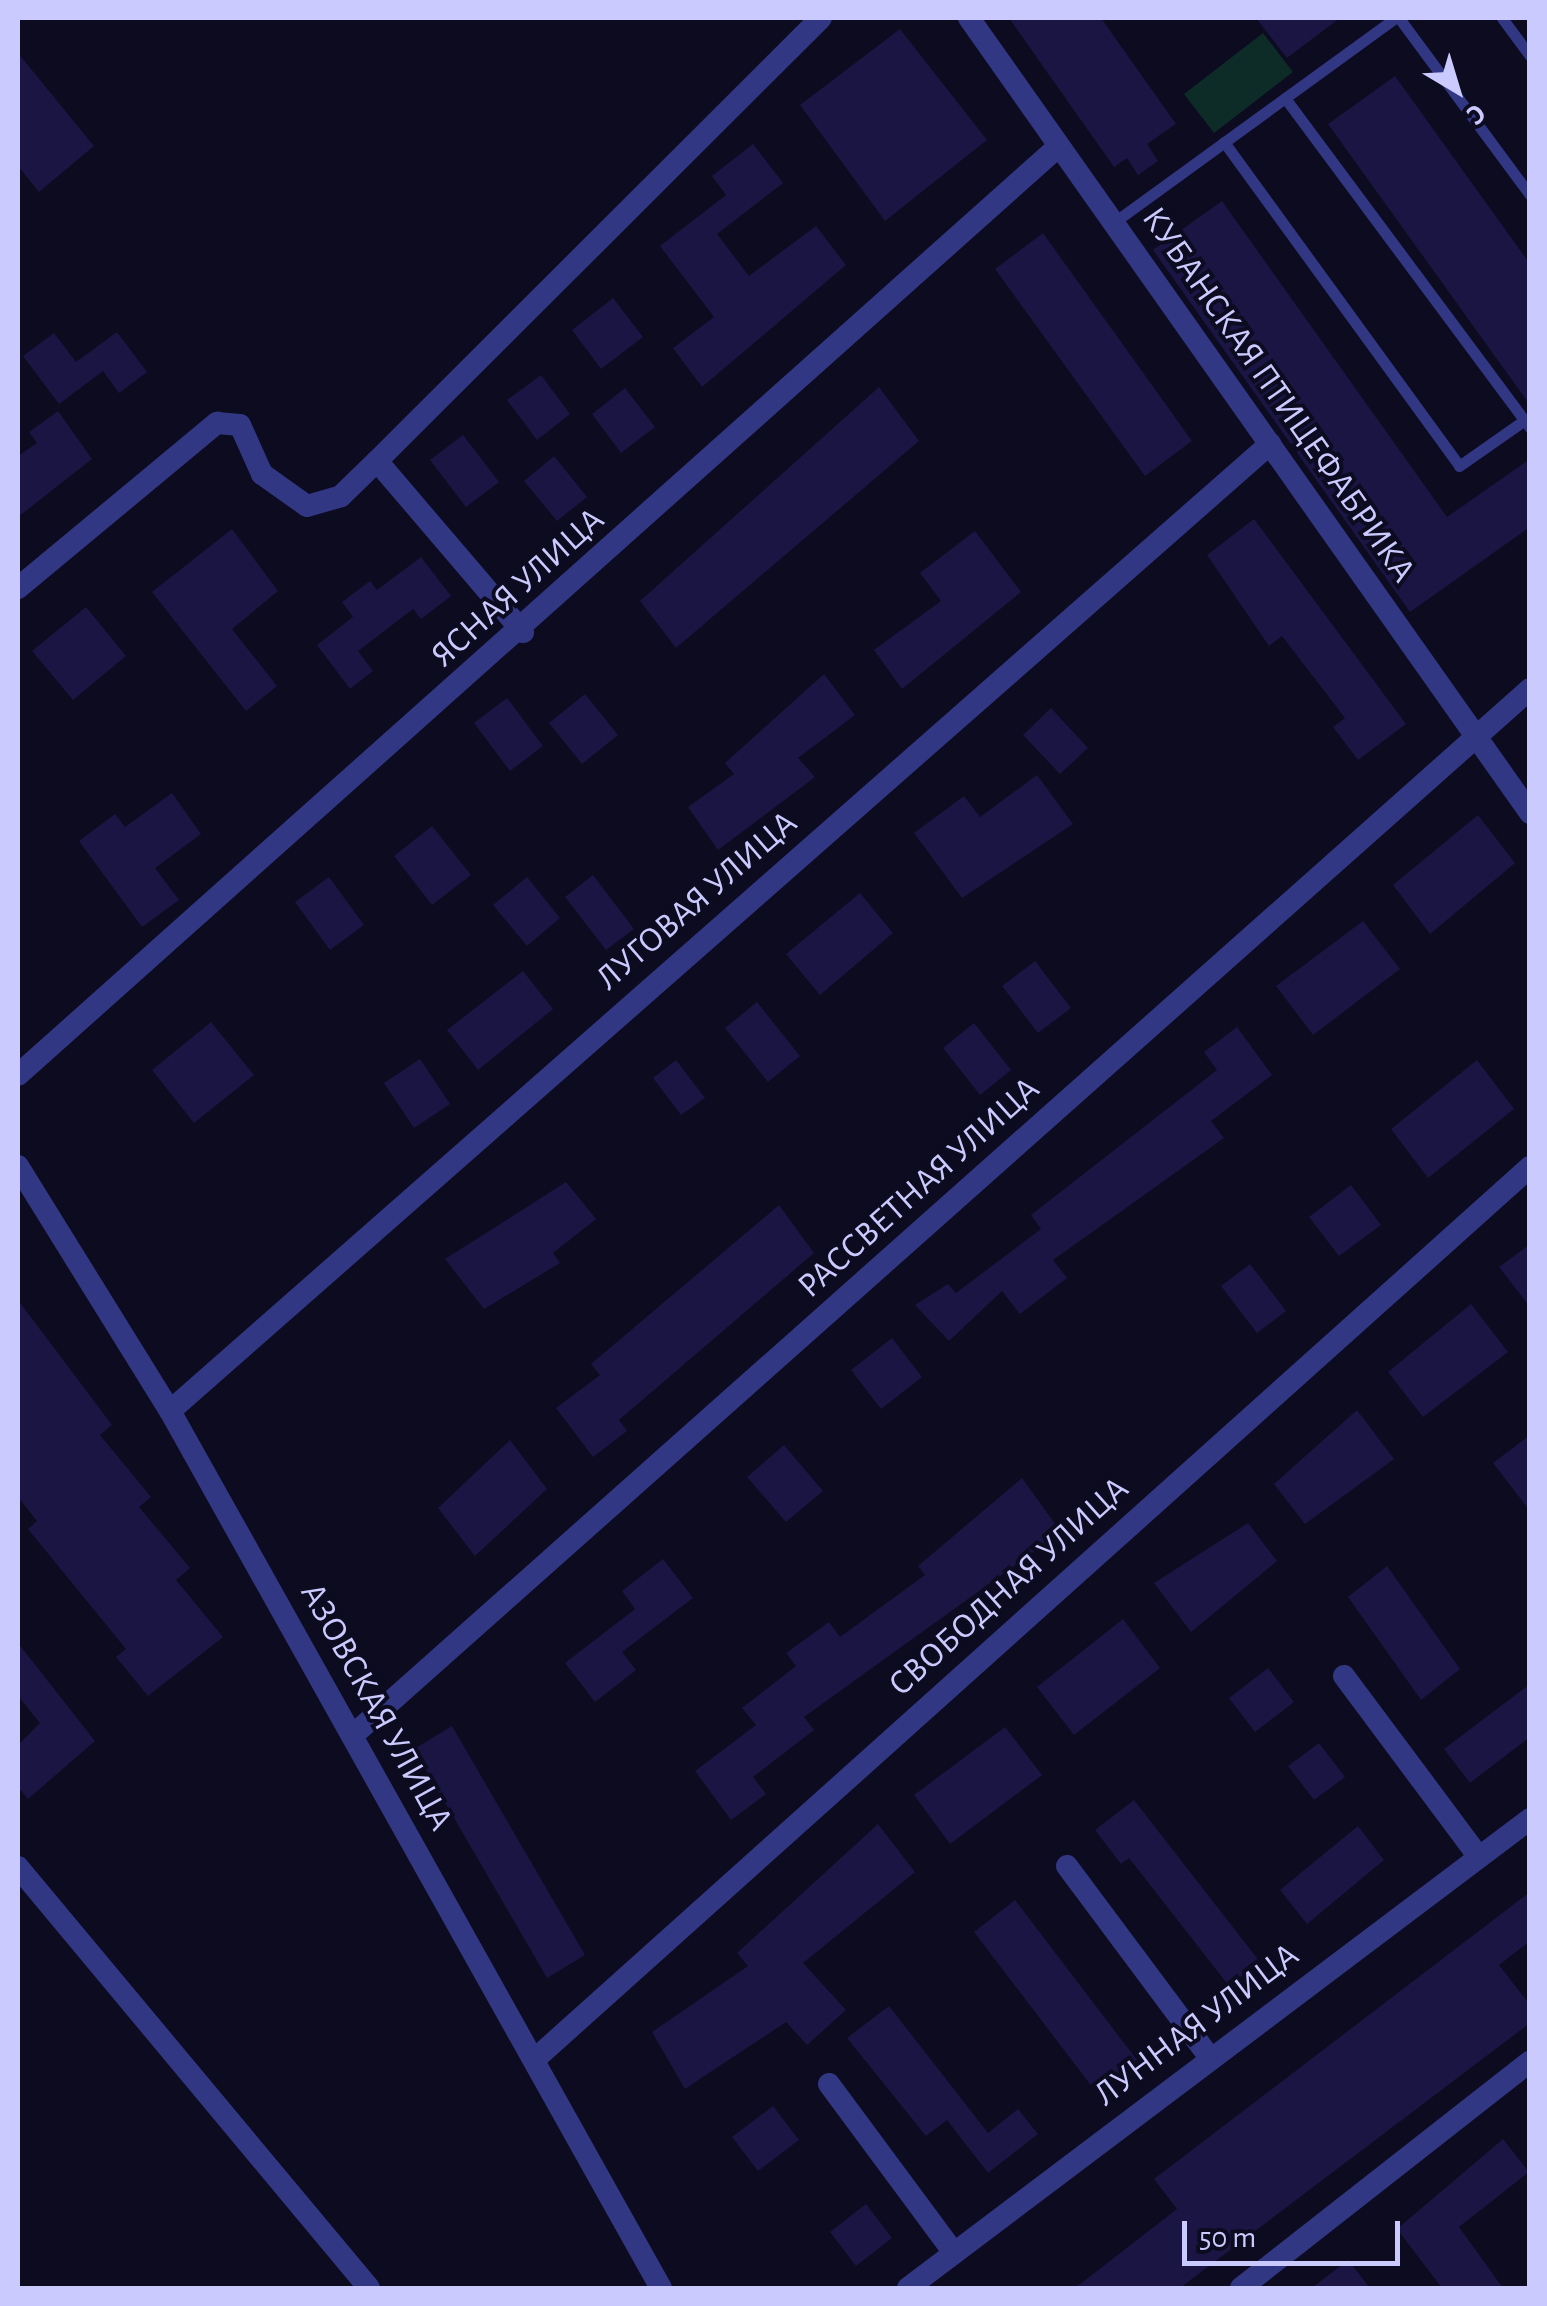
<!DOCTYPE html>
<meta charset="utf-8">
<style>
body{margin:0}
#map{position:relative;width:1547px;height:2306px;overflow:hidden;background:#0c0b20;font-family:"Alegreya Sans",sans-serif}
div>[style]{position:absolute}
.green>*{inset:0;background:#0d2b27}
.building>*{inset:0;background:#1a1543}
.lane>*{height:11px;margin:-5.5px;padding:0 5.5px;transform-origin:5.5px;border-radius:5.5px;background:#323784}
.street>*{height:22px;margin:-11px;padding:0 11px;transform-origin:11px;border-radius:11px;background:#323784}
span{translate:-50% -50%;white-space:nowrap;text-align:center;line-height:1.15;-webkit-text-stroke:8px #0c0b20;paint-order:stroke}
.street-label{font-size:35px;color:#cbcaff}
.frame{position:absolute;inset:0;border:20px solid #cbcaff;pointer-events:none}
.north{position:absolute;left:1407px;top:40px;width:100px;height:100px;-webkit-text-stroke:8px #0c0b20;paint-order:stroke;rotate:142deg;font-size:28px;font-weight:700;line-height:40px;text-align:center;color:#cbcaff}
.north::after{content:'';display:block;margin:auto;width:35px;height:45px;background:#cbcaff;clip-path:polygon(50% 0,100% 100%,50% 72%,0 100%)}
.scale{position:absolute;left:1182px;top:2221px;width:218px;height:45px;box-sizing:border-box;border:5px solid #cbcaff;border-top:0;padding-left:12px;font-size:30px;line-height:35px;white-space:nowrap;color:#cbcaff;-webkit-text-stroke:8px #0c0b20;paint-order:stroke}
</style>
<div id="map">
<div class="green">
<i style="clip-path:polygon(1263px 33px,1293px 72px,1214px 133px,1184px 94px)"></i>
</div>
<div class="building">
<i style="clip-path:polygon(1009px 18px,1101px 18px,1176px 124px,1147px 144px,1158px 161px,1138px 175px,1127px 158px,1114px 167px)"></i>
<i style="clip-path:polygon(1256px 18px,1340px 18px,1287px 58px)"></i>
<i style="clip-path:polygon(900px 29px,987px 140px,885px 221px,800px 105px)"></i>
<i style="clip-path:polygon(18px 53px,94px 146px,39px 192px,18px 166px)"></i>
<i style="clip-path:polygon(1395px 76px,1530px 264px,1530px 405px,1328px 124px)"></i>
<i style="clip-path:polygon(753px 144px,783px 183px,717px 234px,749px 276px,816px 226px,846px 265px,702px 387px,673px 348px,714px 317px,660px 246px,726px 195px,712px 176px)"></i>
<i style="clip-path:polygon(1222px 201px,1447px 517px,1530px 459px,1530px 527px,1410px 612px,1153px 250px)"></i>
<i style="clip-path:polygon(1043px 233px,1192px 441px,1145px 476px,995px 269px)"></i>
<i style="clip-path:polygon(613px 298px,643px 337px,601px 369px,572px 330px)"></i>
<i style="clip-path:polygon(117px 332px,147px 372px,119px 393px,103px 371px,59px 404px,23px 356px,54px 333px,76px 362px)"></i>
<i style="clip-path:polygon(541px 375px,570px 414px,537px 440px,507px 400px)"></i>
<i style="clip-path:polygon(879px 387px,919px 441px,676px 648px,640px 601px)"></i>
<i style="clip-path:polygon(625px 388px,655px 427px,621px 453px,592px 414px)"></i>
<i style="clip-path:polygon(58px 411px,92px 459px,18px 517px,18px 456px,37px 443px,29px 432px)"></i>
<i style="clip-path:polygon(463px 435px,499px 482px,466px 507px,430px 460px)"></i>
<i style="clip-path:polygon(554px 456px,587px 497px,557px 521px,524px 481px)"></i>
<i style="clip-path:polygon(1254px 519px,1406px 724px,1358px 760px,1333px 727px,1345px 718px,1282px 636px,1269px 646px,1207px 555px)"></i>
<i style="clip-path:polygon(232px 529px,278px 591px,232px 629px,277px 686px,246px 711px,152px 592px)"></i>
<i style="clip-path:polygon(975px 531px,1021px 592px,902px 689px,874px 650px,941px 601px,920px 573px)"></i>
<i style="clip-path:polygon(421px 557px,451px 596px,421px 619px,413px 609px,358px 651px,373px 671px,350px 689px,317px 645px,353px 617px,342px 602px,370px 581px,377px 590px)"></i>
<i style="clip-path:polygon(86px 607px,126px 656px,73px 700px,32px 651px)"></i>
<i style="clip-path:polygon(824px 674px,855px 715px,798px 758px,815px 777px,718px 850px,688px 807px,734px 774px,725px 763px)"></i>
<i style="clip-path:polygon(585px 694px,618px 735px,582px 764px,549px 723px)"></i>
<i style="clip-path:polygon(507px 698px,543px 746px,510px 771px,474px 723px)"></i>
<i style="clip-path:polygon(1051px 708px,1088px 748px,1060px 774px,1023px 735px)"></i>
<i style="clip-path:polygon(1037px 775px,1073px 824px,962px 898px,914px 833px,964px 796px,980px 817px)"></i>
<i style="clip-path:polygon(172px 793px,201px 834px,155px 868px,179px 900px,142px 927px,79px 841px,115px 814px,125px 827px)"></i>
<i style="clip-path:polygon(1478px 815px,1515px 863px,1430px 934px,1393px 885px)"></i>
<i style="clip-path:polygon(432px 826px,471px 875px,432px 905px,394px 856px)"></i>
<i style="clip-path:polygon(593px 875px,634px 929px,606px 950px,565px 897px)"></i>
<i style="clip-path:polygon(329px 877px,364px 925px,330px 950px,295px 902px)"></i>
<i style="clip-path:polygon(527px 877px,560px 918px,527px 946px,493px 905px)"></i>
<i style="clip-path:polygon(860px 893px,893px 933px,820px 995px,786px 954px)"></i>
<i style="clip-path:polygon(1363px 921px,1400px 969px,1313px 1035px,1276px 986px)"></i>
<i style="clip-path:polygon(1035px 961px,1071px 1008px,1038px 1033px,1002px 986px)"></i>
<i style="clip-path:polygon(523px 971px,553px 1009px,478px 1070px,447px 1030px)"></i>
<i style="clip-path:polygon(757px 1002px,800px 1056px,768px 1082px,725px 1028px)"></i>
<i style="clip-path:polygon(211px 1022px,254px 1075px,194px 1123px,152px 1070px)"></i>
<i style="clip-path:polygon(974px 1023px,1011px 1070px,980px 1095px,943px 1048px)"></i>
<i style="clip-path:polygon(1237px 1027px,1272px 1075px,1211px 1121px,1224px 1138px,1053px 1260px,1067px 1278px,1020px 1314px,1002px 1291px,949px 1341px,915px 1305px,948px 1284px,956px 1293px,1041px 1229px,1031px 1215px,1217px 1070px,1204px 1052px)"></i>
<i style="clip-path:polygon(420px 1059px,450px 1104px,414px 1128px,384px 1083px)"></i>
<i style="clip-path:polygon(676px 1060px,705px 1098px,681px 1115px,653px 1078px)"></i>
<i style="clip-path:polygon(1477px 1060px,1514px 1109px,1428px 1178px,1391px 1129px)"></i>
<i style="clip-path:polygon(566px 1182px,596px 1219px,553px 1253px,560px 1263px,484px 1309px,445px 1259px)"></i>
<i style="clip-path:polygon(1351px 1185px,1381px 1225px,1339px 1256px,1309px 1217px)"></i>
<i style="clip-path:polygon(779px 1205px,814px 1253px,619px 1420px,627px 1431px,593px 1457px,556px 1408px,600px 1375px,591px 1364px)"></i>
<i style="clip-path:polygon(1530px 1244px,1530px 1307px,1499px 1267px)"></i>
<i style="clip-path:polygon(1250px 1264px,1286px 1311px,1257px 1333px,1221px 1286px)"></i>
<i style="clip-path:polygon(18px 1300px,112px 1425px,100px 1435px,151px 1497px,139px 1507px,190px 1568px,176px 1580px,223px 1637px,148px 1696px,116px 1657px,126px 1649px,28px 1529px,37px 1521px,18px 1497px)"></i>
<i style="clip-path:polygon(1471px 1304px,1508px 1352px,1423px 1417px,1388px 1372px)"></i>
<i style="clip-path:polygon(892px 1338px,922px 1377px,881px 1409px,851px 1370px)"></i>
<i style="clip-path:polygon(1357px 1410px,1394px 1459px,1305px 1524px,1274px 1484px)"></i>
<i style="clip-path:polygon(1530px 1435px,1530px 1511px,1493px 1463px)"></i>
<i style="clip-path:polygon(510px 1440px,547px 1489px,475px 1556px,438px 1508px)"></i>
<i style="clip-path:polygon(784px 1445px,823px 1491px,786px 1522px,747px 1477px)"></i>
<i style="clip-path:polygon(1022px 1478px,1061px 1532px,804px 1717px,814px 1730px,753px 1777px,766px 1794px,731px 1820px,695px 1771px,756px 1725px,742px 1708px,796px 1666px,786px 1653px,829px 1622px,840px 1637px,925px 1575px,918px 1566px)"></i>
<i style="clip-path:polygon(1248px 1523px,1277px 1561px,1191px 1632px,1154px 1583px)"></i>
<i style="clip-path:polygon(663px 1559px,693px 1598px,622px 1652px,636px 1670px,595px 1702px,565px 1663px,635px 1609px,622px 1591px)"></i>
<i style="clip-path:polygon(1387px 1566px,1460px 1669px,1421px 1700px,1348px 1597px)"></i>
<i style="clip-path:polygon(1123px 1619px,1160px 1668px,1074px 1735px,1037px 1687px)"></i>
<i style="clip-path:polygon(18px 1643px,95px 1741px,28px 1799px,18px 1787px,18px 1745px,40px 1723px,18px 1696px)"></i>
<i style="clip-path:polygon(1268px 1668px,1294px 1702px,1255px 1732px,1229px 1698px)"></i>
<i style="clip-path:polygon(1530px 1684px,1530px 1737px,1470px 1783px,1444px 1749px)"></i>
<i style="clip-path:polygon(452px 1726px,585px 1955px,547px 1978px,414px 1749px)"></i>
<i style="clip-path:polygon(1005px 1727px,1042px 1775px,950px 1844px,914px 1795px)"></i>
<i style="clip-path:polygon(1319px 1743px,1345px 1777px,1314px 1800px,1288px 1766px)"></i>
<i style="clip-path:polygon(1134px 1800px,1260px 1962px,1229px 1986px,1129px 1858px,1121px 1864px,1095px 1830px)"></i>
<i style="clip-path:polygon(878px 1824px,915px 1872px,803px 1963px,846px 2010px,807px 2045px,786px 2022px,685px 2089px,652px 2032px,748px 1966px,737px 1953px)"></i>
<i style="clip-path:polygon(1358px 1826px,1384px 1860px,1307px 1924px,1280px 1890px)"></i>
<i style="clip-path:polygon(1530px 1892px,1530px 1941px,1499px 1965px,1530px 2005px,1530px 2023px,1180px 2288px,1075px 2288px,1177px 2209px,1154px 2179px)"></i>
<i style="clip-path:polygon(1015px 1900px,1137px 2060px,1096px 2092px,974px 1932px)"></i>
<i style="clip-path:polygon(889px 2006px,988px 2133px,1018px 2109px,1038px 2134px,988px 2173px,947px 2120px,926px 2136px,847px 2038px)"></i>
<i style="clip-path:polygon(773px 2106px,799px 2140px,758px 2171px,732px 2137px)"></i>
<i style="clip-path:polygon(1503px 2139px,1529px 2172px,1459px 2227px,1503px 2288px,1442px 2288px,1397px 2229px)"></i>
<i style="clip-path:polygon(866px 2204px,892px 2238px,856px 2266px,830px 2232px)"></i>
<i style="clip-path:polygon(1348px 2260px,1370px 2288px,1312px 2288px)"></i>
</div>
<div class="lane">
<i style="left:1399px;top:18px;width:220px;rotate:53.5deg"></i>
<i style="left:1502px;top:18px;width:47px;rotate:53.6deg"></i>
<i style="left:1285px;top:98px;width:411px;rotate:53.4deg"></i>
<i style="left:1224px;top:142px;width:400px;rotate:54deg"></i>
<i style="left:1459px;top:466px;width:73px;rotate:-35deg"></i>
<i style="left:1113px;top:223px;width:349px;rotate:-36deg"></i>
</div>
<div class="street">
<i style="left:969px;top:18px;width:973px;rotate:54.79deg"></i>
<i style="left:377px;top:461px;width:627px;rotate:-44.94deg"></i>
<i style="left:18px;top:588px;width:259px;rotate:-39.7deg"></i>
<i style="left:217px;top:423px;width:23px;rotate:5deg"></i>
<i style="left:240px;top:425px;width:54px;rotate:65.8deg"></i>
<i style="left:262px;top:474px;width:55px;rotate:35.4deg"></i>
<i style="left:307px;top:506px;width:35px;rotate:-16deg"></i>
<i style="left:341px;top:496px;width:50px;rotate:-44.2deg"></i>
<i style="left:377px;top:461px;width:225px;rotate:49.5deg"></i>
<i style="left:18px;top:1075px;width:1395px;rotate:-41.75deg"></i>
<i style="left:18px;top:1166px;width:288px;rotate:58.2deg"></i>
<i style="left:170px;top:1411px;width:1005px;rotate:60.76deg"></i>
<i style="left:170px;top:1411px;width:1465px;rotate:-41.32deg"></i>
<i style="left:1344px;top:1676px;width:226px;rotate:53.3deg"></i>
<i style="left:352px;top:1736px;width:1576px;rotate:-41.63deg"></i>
<i style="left:1067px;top:1866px;width:241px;rotate:53.3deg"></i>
<i style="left:18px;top:1867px;width:548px;rotate:50.18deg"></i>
<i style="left:534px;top:2060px;width:1338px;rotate:-41.88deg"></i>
<i style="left:829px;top:2084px;width:210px;rotate:53.5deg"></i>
<i style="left:908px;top:2288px;width:779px;rotate:-37.02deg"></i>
<i style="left:1241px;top:2288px;width:367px;rotate:-38.1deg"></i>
</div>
<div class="street-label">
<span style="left:1278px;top:395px;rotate:55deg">КУБАНСКАЯ ПТИЦЕФАБРИКА</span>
<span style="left:518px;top:588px;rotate:-42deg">ЯСНАЯ УЛИЦА</span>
<span style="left:697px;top:901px;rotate:-41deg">ЛУГОВАЯ УЛИЦА</span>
<span style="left:919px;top:1188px;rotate:-42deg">РАССВЕТНАЯ УЛИЦА</span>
<span style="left:1009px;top:1587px;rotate:-42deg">СВОБОДНАЯ УЛИЦА</span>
<span style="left:376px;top:1707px;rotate:61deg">АЗОВСКАЯ УЛИЦА</span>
<span style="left:1197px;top:2025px;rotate:-37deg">ЛУННАЯ УЛИЦА</span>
</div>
<div class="frame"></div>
<div class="north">С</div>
<div class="scale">50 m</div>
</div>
